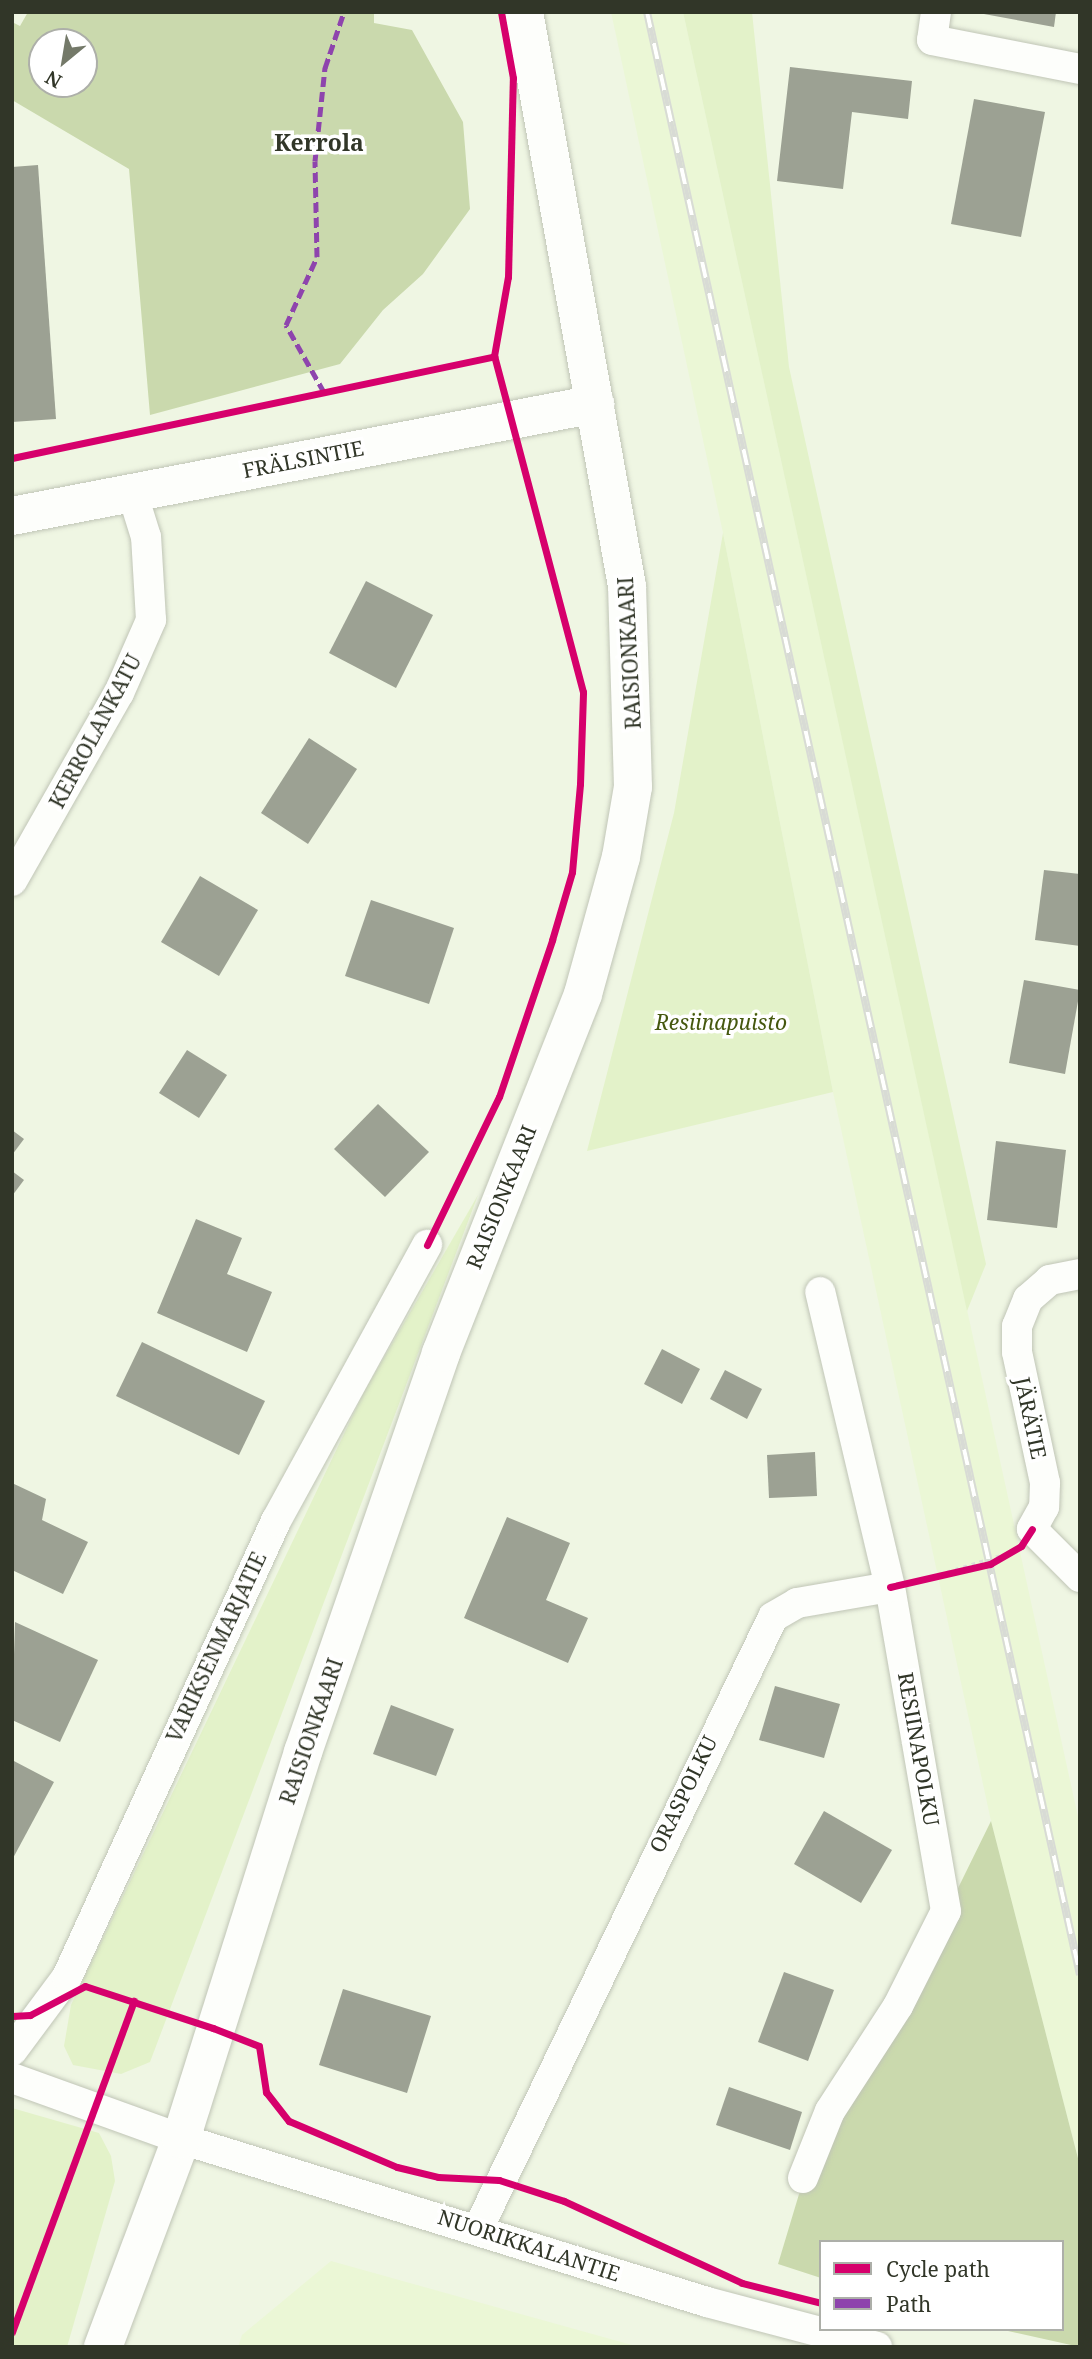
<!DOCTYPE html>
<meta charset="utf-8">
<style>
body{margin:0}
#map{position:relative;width:1092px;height:2359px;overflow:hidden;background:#eff6e3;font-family:"Noto Serif",serif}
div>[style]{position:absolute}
.built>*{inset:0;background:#ebf7d6}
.green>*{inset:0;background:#e3f2c9}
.forest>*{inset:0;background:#cad9ad}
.building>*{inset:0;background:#9ca193}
.path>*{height:4.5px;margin-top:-2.25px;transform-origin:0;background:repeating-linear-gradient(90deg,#dbddd8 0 3.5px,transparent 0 8.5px)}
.roads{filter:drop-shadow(0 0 2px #c0c5b6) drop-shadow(0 0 2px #c0c5b6)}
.street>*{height:30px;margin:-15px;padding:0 15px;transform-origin:15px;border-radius:15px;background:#fdfefb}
.secondary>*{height:38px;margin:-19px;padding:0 19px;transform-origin:19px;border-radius:19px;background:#fdfefb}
.rail>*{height:8px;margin-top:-4px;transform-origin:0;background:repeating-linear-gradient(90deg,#fff 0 16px,#d8dbd5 0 32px);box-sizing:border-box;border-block:2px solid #d8dbd5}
.quiet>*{height:5px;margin-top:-2.5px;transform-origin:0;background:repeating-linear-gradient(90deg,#8e44ad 0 10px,transparent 0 15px)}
.cycleway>*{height:7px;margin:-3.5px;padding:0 3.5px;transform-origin:3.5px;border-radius:3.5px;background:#d6006c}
span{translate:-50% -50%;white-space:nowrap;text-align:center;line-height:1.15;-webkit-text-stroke:7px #fff;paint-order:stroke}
.street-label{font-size:21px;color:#313628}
.park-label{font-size:21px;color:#45580f;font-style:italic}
.neighbourhood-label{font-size:23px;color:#313628;font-weight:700}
.frame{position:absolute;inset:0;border:14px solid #313628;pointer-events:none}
.legend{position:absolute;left:819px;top:2240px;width:245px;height:91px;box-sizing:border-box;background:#fff;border:2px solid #adafa9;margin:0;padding:9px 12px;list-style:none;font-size:21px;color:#313628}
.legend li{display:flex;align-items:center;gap:14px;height:35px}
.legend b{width:35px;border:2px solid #adafa9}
.north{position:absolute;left:28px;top:28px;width:70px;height:70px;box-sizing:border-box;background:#fff;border:2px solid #adafa9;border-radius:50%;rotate:210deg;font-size:19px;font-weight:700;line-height:28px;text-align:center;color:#313628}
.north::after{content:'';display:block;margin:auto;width:24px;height:32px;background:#747969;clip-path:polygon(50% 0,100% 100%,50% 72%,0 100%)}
</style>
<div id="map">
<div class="built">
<i style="clip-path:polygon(611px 12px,683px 12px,1080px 1826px,1080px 2166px,991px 1821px,833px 1092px,723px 533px)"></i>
<i style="clip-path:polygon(331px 2261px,632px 2345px,640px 2347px,238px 2347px,242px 2335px)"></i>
</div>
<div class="green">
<i style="clip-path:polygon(683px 12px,752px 12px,789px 367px,986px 1264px,967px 1311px)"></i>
<i style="clip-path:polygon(723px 533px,833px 1092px,587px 1151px,674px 813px)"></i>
<i style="clip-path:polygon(478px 1195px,150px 2062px,121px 2074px,73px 2065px,64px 2046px,71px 2005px,364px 1392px)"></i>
<i style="clip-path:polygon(12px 2108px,99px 2133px,111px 2156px,115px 2181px,67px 2347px,12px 2347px)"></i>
</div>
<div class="forest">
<i style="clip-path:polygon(evenodd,28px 12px,374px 12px,374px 23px,412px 30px,463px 122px,470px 209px,423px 274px,383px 310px,340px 364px,150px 415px,129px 169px,12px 100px,12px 22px,20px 26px,28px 12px,42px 42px,84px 42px,84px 84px,42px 84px,42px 42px)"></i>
<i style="clip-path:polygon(991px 1821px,1080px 2166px,1080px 2347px,999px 2329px,1062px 2329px,1062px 2242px,821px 2242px,821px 2278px,778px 2264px,824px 2111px,935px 1935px)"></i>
</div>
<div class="building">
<i style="clip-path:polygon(973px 12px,1056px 12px,1054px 27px)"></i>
<i style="clip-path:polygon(790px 67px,912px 81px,908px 119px,852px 112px,843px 189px,777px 181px)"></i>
<i style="clip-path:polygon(974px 99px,1045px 112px,1021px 237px,951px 224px)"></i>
<i style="clip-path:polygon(38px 165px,56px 419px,12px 422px,12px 167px)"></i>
<i style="clip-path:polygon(366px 581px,433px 615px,396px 688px,329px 653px)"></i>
<i style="clip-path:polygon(309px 738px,357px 769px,308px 844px,261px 813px)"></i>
<i style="clip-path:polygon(1044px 870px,1080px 874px,1080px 946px,1035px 940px)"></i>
<i style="clip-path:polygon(200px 876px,258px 910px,219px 976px,161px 942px)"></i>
<i style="clip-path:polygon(371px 900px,454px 928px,429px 1004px,345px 976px)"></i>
<i style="clip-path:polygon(1024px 980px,1080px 990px,1065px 1074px,1009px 1063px)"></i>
<i style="clip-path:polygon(187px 1050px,227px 1075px,199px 1118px,159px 1093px)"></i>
<i style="clip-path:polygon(378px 1104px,429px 1152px,385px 1197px,334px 1149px)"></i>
<i style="clip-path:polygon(12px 1130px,24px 1139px,12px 1155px)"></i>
<i style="clip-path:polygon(996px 1141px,1066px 1150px,1057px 1228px,987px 1220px)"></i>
<i style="clip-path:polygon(12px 1171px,24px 1180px,12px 1196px)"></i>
<i style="clip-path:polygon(196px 1219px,242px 1238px,227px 1274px,272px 1292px,247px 1352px,157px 1313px)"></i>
<i style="clip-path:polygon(142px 1342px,265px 1401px,239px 1455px,116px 1396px)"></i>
<i style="clip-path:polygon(662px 1349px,700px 1369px,682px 1404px,644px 1384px)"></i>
<i style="clip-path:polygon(725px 1370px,762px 1389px,747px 1419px,710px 1399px)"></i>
<i style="clip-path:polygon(815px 1452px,817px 1496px,769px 1498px,767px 1455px)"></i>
<i style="clip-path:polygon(12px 1483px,46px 1499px,42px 1520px,88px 1542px,63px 1594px,12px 1570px)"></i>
<i style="clip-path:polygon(507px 1517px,570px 1543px,546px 1600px,588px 1618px,568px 1663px,464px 1618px)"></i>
<i style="clip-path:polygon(15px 1622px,98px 1660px,60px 1742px,12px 1720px)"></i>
<i style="clip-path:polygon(775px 1686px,840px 1704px,824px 1758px,759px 1740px)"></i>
<i style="clip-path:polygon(391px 1705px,454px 1729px,436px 1776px,373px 1754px)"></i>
<i style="clip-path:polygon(12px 1760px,54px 1782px,12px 1860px)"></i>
<i style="clip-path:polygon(824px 1811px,892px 1850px,861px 1903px,794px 1864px)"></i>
<i style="clip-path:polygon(784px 1972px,834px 1990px,808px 2061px,758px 2042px)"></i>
<i style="clip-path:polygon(343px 1989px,431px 2016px,407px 2093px,319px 2065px)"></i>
<i style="clip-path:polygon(729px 2087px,802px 2112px,790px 2150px,716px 2125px)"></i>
</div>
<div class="path">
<i style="left:923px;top:1580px;width:89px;rotate:-17deg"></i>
</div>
<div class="roads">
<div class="street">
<i style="left:936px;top:12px;width:28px;rotate:98deg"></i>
<i style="left:932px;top:40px;width:151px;rotate:11.1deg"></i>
<i style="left:12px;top:881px;width:216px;rotate:-60.4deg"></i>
<i style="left:119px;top:693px;width:80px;rotate:-66.3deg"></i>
<i style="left:151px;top:620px;width:83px;rotate:-93.4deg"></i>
<i style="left:146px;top:537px;width:47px;rotate:-107.3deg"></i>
<i style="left:1080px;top:1274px;width:31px;rotate:169deg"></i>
<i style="left:1050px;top:1280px;width:29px;rotate:139deg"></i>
<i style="left:1028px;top:1299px;width:29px;rotate:112deg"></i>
<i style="left:1017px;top:1326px;width:26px;rotate:90deg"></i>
<i style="left:1017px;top:1352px;width:134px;rotate:77.9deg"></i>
<i style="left:1045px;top:1483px;width:24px;rotate:92deg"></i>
<i style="left:1044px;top:1507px;width:25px;rotate:119deg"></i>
<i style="left:1032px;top:1529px;width:68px;rotate:45deg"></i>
<i style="left:12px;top:2051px;width:92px;rotate:-53.4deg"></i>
<i style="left:67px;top:1977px;width:502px;rotate:-65.38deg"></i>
<i style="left:276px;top:1521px;width:315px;rotate:-61.3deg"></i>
<i style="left:12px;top:2078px;width:180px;rotate:19.8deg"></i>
<i style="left:181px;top:2139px;width:551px;rotate:17.22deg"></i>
<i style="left:707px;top:2302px;width:176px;rotate:14.8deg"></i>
<i style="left:803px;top:2178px;width:72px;rotate:-68.1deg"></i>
<i style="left:830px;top:2111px;width:125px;rotate:-57.1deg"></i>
<i style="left:898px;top:2006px;width:106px;rotate:-63.2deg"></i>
<i style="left:946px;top:1911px;width:329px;rotate:-99.8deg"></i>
<i style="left:890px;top:1587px;width:303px;rotate:-103.3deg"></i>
<i style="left:478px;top:2229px;width:679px;rotate:-64.26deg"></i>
<i style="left:773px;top:1617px;width:28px;rotate:-30deg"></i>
<i style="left:797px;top:1603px;width:94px;rotate:-9.8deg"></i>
</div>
<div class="secondary">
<i style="left:12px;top:516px;width:594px;rotate:-10.87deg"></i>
<i style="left:103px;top:2347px;width:222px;rotate:-69.4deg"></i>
<i style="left:181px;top:2139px;width:406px;rotate:-72.5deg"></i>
<i style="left:303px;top:1752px;width:422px;rotate:-70.9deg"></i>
<i style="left:441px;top:1353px;width:386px;rotate:-68.4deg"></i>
<i style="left:583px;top:994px;width:142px;rotate:-74.5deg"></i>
<i style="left:621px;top:857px;width:71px;rotate:-80.3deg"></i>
<i style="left:633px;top:787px;width:201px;rotate:-91.7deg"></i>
<i style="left:627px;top:586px;width:583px;rotate:-100.17deg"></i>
</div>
</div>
<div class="rail">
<i style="left:647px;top:12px;width:2010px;rotate:77.56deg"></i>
</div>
<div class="quiet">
<i style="left:324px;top:392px;width:77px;rotate:-119.6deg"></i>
<i style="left:286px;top:325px;width:75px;rotate:-65.5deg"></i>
<i style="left:317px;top:257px;width:96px;rotate:-91.2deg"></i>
<i style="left:315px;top:161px;width:94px;rotate:-83.9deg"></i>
<i style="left:325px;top:68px;width:59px;rotate:-71.3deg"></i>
</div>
<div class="cycleway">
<i style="left:12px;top:458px;width:493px;rotate:-11.9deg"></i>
<i style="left:427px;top:1245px;width:165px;rotate:-64.1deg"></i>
<i style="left:499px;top:1097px;width:166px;rotate:-71.3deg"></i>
<i style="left:552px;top:940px;width:71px;rotate:-73.6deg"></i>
<i style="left:572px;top:872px;width:88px;rotate:-84.8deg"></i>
<i style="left:580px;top:784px;width:92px;rotate:-88.1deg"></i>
<i style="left:583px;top:692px;width:348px;rotate:-104.8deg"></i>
<i style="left:494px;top:356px;width:80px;rotate:-80deg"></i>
<i style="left:508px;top:277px;width:199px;rotate:-88.6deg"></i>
<i style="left:513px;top:78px;width:67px;rotate:-100.3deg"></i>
<i style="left:890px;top:1587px;width:103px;rotate:-13deg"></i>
<i style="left:990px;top:1564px;width:36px;rotate:-30deg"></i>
<i style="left:1021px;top:1546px;width:20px;rotate:-57deg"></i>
<i style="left:12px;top:2016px;width:18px;rotate:-3deg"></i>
<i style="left:30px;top:2015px;width:62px;rotate:-27.8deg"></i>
<i style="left:85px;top:1986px;width:135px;rotate:18.2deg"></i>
<i style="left:213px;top:2028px;width:49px;rotate:21.4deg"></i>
<i style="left:259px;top:2046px;width:47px;rotate:81.3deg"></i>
<i style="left:266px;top:2092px;width:37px;rotate:52deg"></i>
<i style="left:289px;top:2121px;width:117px;rotate:23.1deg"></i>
<i style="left:397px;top:2167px;width:42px;rotate:13.7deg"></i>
<i style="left:438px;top:2177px;width:61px;rotate:2.8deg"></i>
<i style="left:499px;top:2180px;width:68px;rotate:17.9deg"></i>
<i style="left:564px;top:2201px;width:196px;rotate:24.7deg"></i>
<i style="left:742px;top:2283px;width:81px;rotate:14.2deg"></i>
<i style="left:12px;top:2332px;width:353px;rotate:-69.8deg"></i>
</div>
<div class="street-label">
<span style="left:303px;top:459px;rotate:-11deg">FRÄLSINTIE</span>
<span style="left:629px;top:653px;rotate:-93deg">RAISIONKAARI</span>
<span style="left:95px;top:731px;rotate:-62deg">KERROLANKATU</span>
<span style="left:501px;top:1197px;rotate:-68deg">RAISIONKAARI</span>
<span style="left:1031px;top:1418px;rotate:78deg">JÄRÄTIE</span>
<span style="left:216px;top:1647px;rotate:-65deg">VARIKSENMARJATIE</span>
<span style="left:311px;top:1731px;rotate:-71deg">RAISIONKAARI</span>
<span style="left:919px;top:1749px;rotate:80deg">RESIINAPOLKU</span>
<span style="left:683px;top:1794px;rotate:-64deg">ORASPOLKU</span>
<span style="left:529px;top:2245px;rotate:18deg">NUORIKKALANTIE</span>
</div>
<div class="park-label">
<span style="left:721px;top:1022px">Resiinapuisto</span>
</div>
<div class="neighbourhood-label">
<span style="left:319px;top:142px">Kerrola</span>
</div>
<div class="frame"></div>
<ul class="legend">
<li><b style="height:9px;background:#d6006c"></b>Cycle path</li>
<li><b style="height:9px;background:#8e44ad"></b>Path</li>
</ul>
<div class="north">N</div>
</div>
